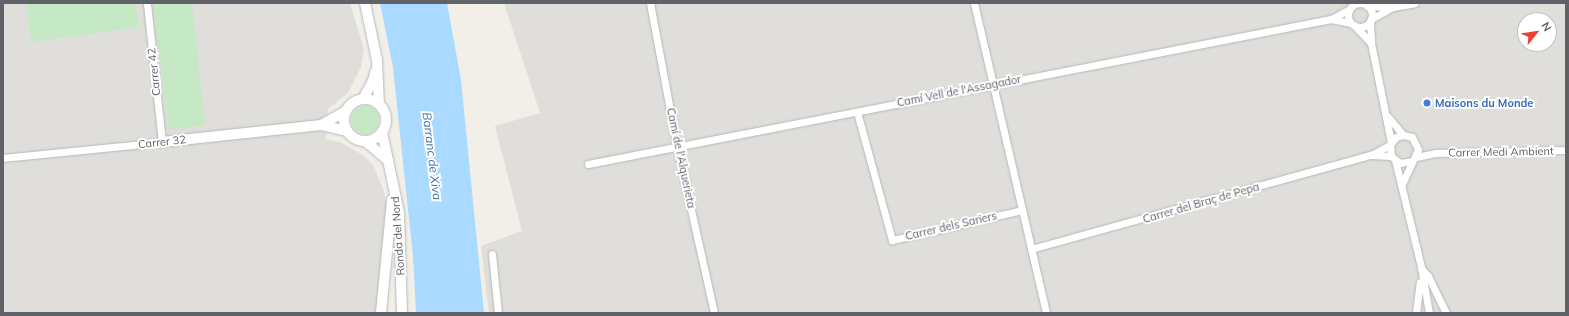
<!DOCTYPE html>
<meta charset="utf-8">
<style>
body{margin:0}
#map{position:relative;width:1569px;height:316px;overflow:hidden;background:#f1efe8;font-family:Mulish,sans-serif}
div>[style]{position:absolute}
.industrial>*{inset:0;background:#e0deda}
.green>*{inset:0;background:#c5e8c5}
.round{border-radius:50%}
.water>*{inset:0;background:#aadaff}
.roads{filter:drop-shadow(0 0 1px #b5b8bc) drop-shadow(0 0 1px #b5b8bc)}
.street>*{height:7px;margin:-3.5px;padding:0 3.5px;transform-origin:3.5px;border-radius:3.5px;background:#fff}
.street>.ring{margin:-3.5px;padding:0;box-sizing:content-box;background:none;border:7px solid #fff;border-radius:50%}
.secondary>*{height:10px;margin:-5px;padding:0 5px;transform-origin:5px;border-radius:5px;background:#fff}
.secondary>.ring{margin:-5px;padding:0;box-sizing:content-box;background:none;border:10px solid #fff;border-radius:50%}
.dots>*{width:11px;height:11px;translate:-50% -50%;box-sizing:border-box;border:2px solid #fff;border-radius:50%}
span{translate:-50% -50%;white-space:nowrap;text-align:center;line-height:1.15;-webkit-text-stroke:4px #fff;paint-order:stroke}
.street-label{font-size:11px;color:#5f6368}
.shop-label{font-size:11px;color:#366cbe;font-weight:700}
.left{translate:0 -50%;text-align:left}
.water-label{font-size:12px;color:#4174aa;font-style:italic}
.frame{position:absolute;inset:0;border:4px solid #5f6368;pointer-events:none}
.north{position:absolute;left:1517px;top:12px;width:40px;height:40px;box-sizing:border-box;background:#fff;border:1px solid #bfc1c3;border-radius:50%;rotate:60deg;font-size:11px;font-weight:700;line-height:16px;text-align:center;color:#5f6368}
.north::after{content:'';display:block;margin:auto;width:14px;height:18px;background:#ea4335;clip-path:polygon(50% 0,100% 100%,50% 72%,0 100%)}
</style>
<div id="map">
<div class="industrial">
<i style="clip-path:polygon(3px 3px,350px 3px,364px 49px,361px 67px,348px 93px,328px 109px,326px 139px,342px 143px,364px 156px,373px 165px,384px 191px,388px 213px,381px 254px,377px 313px,3px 313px)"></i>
<i style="clip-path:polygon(evenodd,504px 3px,1566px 3px,1566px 313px,489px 313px,481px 246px,522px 231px,495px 126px,540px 113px,504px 3px,1525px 20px,1549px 20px,1549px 44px,1525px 44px,1525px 20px)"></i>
</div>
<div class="green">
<i style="clip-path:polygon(26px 3px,136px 3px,139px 27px,31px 42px)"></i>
<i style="clip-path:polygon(153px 3px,192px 3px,205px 125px,169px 130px)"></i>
<i class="round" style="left:351px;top:106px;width:28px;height:28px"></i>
</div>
<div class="water">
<i style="clip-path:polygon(380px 3px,447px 3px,461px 80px,484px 313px,416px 313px,413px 256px,393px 68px)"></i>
</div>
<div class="roads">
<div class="street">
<i style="left:650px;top:3px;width:147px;rotate:79.4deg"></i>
<i style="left:677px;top:147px;width:170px;rotate:77.4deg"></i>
<i style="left:974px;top:3px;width:318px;rotate:76.9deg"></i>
<i class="ring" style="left:1348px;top:3px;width:17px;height:17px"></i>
<i style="left:1367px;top:6px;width:26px;rotate:2deg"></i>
<i style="left:1393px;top:7px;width:22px;rotate:-10deg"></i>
<i style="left:1331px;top:19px;width:19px;rotate:12deg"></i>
<i style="left:1371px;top:19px;width:25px;rotate:-29deg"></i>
<i style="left:1370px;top:21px;width:22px;rotate:87deg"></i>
<i style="left:1371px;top:43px;width:101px;rotate:78.6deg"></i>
<i style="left:1356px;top:27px;width:22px;rotate:47deg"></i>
<i style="left:857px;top:112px;width:133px;rotate:74.7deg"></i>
<i style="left:892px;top:240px;width:133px;rotate:-13deg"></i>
<i style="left:1388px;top:117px;width:23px;rotate:50deg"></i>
<i style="left:1371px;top:155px;width:20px;rotate:3deg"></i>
<i style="left:1416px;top:157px;width:19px;rotate:-12deg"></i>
<i style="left:1435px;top:153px;width:131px;rotate:-1.3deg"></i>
<i style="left:3px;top:158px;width:160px;rotate:-5.7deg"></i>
<i style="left:162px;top:142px;width:140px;rotate:-96.2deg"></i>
<i style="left:1395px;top:160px;width:110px;rotate:76.3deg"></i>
<i style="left:1421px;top:267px;width:47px;rotate:80.1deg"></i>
<i style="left:588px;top:164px;width:757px;rotate:-11.04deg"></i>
<i style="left:1331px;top:19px;width:21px;rotate:-28deg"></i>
<i style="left:1402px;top:184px;width:38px;rotate:-65deg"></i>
<i style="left:1418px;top:149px;width:13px;rotate:-117deg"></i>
<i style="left:1412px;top:137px;width:9px;rotate:-167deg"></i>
<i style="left:1403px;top:135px;width:7px;rotate:164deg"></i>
<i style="left:1396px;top:137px;width:10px;rotate:127deg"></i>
<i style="left:1390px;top:145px;width:11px;rotate:85deg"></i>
<i style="left:1391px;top:156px;width:11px;rotate:38deg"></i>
<i style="left:1400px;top:163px;width:12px;rotate:-9deg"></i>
<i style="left:1031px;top:249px;width:353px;rotate:-15.5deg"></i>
<i style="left:1371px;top:155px;width:21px;rotate:-28deg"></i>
<i style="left:492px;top:254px;width:59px;rotate:84.2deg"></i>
<i style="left:1421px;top:268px;width:11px;rotate:49deg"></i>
<i style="left:1428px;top:276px;width:41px;rotate:64.1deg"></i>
<i style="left:1416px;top:313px;width:31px;rotate:-83deg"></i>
</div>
<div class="secondary">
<i style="left:365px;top:3px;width:58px;rotate:78.1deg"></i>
<i style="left:377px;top:60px;width:44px;rotate:87.4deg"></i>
<i style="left:363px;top:99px;width:21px;rotate:-61deg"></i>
<i style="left:373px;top:81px;width:9px;rotate:-77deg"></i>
<i class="ring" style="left:344px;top:99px;width:32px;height:32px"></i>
<i style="left:321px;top:125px;width:27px;rotate:13deg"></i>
<i style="left:382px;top:132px;width:83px;rotate:78.1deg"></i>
<i style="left:399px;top:213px;width:100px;rotate:88.3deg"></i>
<i style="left:365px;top:141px;width:30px;rotate:40deg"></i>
<i style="left:162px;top:142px;width:160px;rotate:-6.1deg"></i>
<i style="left:321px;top:125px;width:29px;rotate:-29deg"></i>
<i style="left:381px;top:313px;width:114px;rotate:-84.4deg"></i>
</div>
</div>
<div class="dots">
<i style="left:1427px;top:103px;background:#3f7fe0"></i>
</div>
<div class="street-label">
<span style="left:154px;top:72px;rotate:-96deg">Carrer 42</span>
<span style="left:959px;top:91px;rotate:-11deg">Camí Vell de l'Assagador</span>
<span style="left:162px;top:142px;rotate:-6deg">Carrer 32</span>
<span style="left:1501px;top:152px;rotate:-1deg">Carrer Medi Ambient</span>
<span style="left:681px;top:158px;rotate:78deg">Camí de l'Alquerieta</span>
<span style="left:1201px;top:203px;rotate:-16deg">Carrer del Braç de Pepa</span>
<span style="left:951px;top:226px;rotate:-13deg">Carrer dels Sariers</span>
<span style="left:398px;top:236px;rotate:-94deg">Ronda del Nord</span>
</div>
<div class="shop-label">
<span class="left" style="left:1435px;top:103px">Maisons du Monde</span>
</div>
<div class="water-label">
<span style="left:432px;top:156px;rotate:83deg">Barranc de Xiva</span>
</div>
<div class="frame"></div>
<div class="north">N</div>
</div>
